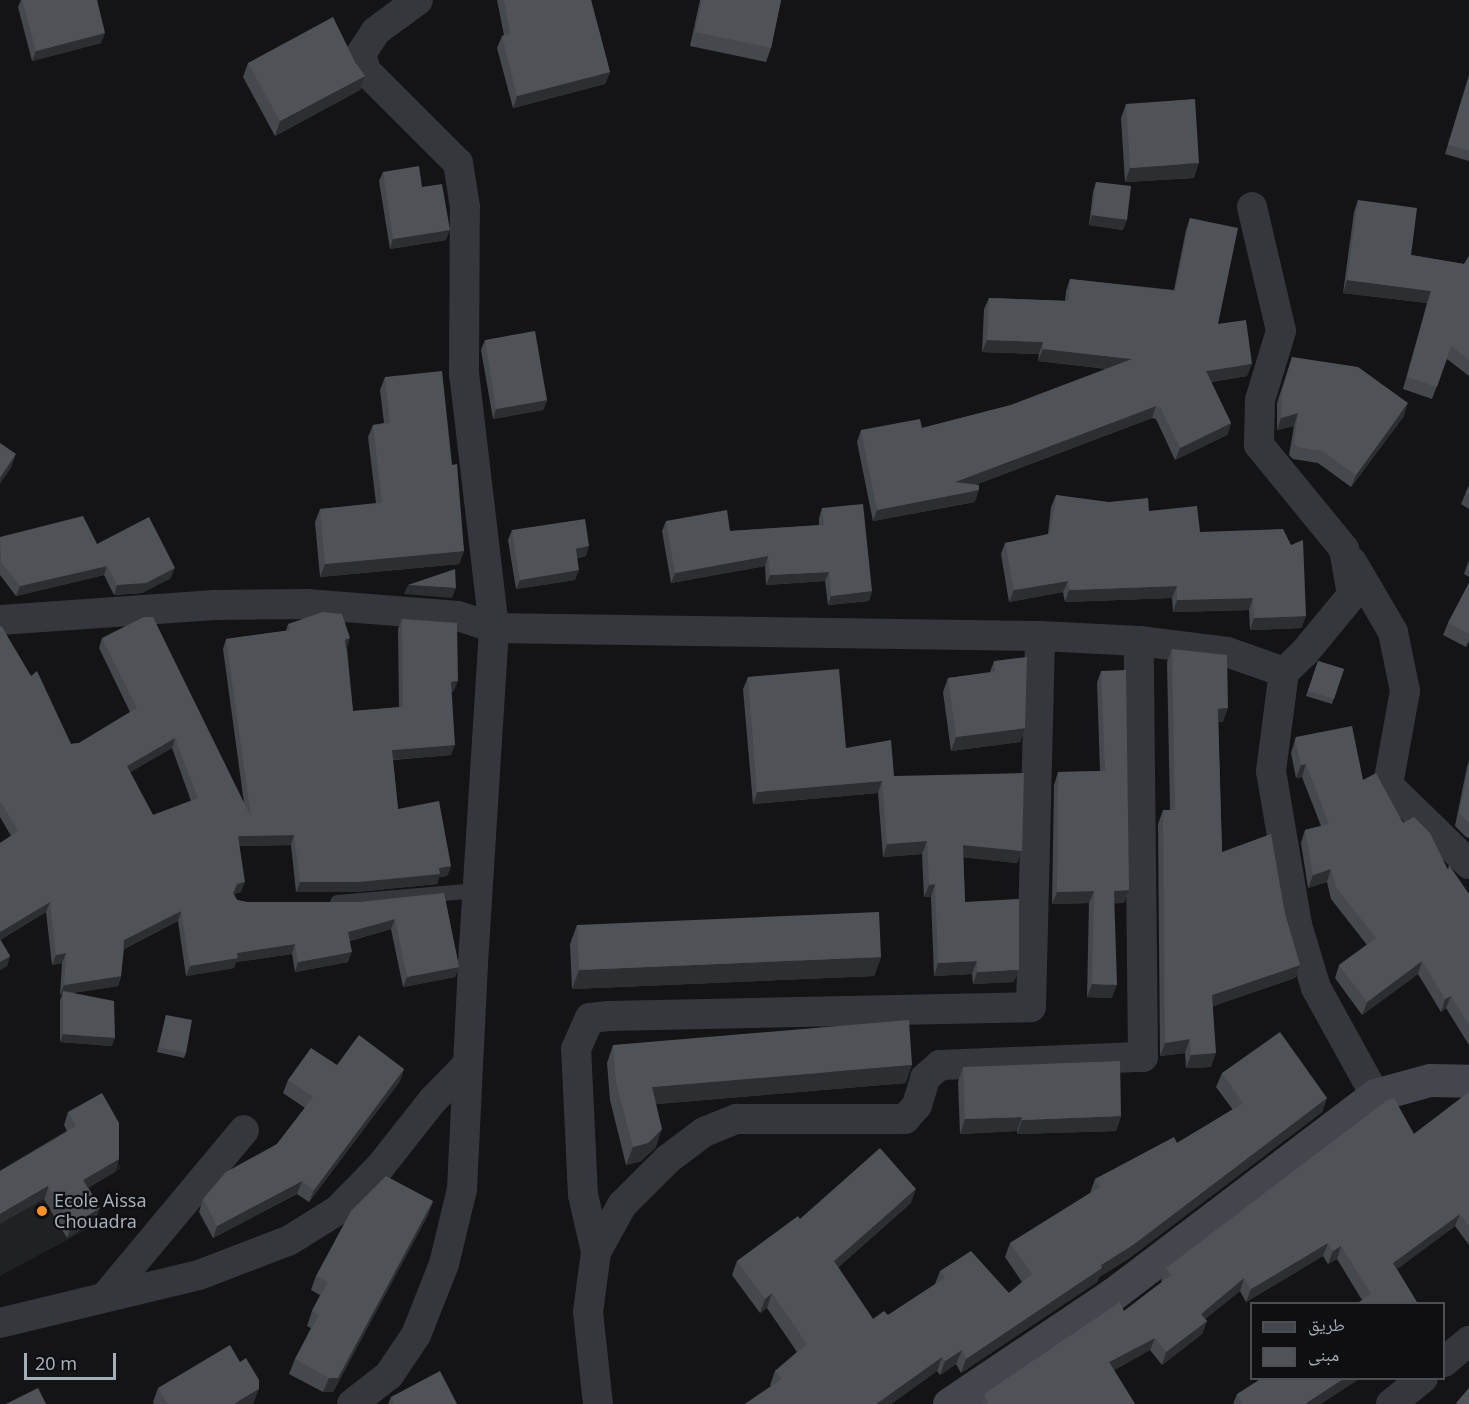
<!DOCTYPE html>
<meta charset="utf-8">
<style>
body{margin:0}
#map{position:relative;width:1469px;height:1404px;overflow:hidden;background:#141416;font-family:"Noto Sans","Noto Naskh Arabic",sans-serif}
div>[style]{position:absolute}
.built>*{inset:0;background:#202123}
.lane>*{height:15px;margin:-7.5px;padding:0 7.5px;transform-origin:7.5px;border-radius:7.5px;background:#35373c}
.street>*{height:30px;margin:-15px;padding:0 15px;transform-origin:15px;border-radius:15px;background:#35373c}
.secondary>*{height:33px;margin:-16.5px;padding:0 16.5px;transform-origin:16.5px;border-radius:16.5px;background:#43464c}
.wall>*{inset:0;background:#45484c}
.shaded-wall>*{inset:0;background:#2d2e32}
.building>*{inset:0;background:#4f5358}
.dots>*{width:16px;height:16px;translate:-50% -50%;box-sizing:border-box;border:3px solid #0f0f11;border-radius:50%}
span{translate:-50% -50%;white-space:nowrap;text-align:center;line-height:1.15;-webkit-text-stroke:4.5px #0f0f11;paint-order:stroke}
.poi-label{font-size:18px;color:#a4aeb8}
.left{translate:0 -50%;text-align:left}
.legend{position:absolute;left:1250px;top:1302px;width:195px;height:78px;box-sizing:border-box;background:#0f0f11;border:2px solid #4b4f54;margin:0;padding:8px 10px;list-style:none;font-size:18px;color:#a4aeb8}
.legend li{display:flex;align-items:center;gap:12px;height:30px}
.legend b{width:30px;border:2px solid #4b4f54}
.scale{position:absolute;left:24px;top:1353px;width:92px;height:27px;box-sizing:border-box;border:3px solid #a4aeb8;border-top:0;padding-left:8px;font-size:18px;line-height:21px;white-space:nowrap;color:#a4aeb8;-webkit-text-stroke:4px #0f0f11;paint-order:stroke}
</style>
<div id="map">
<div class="built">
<i style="clip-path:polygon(90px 1116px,121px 1168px,77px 1196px,93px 1226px,0 1276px,0 1170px)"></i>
</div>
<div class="lane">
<i style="left:337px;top:902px;width:141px;rotate:-4.9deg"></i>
</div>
<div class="street">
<i style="left:1252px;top:207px;width:127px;rotate:76.8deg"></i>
<i style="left:1281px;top:331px;width:72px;rotate:106.9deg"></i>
<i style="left:1260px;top:400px;width:45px;rotate:91.3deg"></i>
<i style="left:1259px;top:445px;width:134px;rotate:50.7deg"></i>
<i style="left:1344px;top:549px;width:47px;rotate:80.1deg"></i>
<i style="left:1352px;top:595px;width:74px;rotate:129.5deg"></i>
<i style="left:1305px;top:652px;width:29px;rotate:136deg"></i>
<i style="left:1352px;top:562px;width:81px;rotate:59.6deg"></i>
<i style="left:1393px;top:632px;width:60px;rotate:78.5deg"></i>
<i style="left:1405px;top:691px;width:96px;rotate:100.3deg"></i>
<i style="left:1388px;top:785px;width:113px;rotate:44.3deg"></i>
<i style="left:0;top:620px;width:215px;rotate:-4deg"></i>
<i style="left:214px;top:605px;width:93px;rotate:-0.6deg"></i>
<i style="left:307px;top:604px;width:151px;rotate:4.5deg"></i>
<i style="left:458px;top:616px;width:38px;rotate:18deg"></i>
<i style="left:494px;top:628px;width:256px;rotate:-96.7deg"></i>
<i style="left:464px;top:374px;width:167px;rotate:-89.7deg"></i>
<i style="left:465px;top:207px;width:45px;rotate:-99deg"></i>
<i style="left:458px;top:163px;width:130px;rotate:-135deg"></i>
<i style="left:366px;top:71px;width:18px;rotate:-106deg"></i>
<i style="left:361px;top:54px;width:27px;rotate:-57deg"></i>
<i style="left:376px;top:31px;width:52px;rotate:-36.4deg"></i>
<i style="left:596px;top:1252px;width:58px;rotate:-102.8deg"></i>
<i style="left:583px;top:1195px;width:146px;rotate:-92.7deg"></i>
<i style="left:576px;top:1049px;width:34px;rotate:-66deg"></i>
<i style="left:590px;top:1018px;width:19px;rotate:-6deg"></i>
<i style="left:609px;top:1016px;width:422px;rotate:-1.2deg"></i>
<i style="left:1031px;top:1007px;width:371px;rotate:-88.6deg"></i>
<i style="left:105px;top:1297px;width:217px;rotate:-50.2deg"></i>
<i style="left:0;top:1323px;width:205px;rotate:-13.6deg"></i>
<i style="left:199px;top:1275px;width:97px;rotate:-21deg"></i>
<i style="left:290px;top:1240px;width:57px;rotate:-32deg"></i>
<i style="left:338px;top:1210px;width:60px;rotate:-45.7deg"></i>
<i style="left:380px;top:1167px;width:85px;rotate:-51.7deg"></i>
<i style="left:433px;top:1100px;width:50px;rotate:-45.8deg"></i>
<i style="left:1444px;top:1362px;width:33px;rotate:-40deg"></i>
<i style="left:352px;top:1404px;width:47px;rotate:-38.1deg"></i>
<i style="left:389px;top:1375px;width:48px;rotate:-56deg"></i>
<i style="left:416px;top:1335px;width:76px;rotate:-68.5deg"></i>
<i style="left:444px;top:1264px;width:77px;rotate:-76.5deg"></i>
<i style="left:462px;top:1189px;width:226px;rotate:-87.2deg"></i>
<i style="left:473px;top:963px;width:336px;rotate:-86.4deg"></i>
<i style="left:494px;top:628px;width:546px;rotate:0.84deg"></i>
<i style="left:1040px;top:636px;width:99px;rotate:2.9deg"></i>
<i style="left:1139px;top:641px;width:89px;rotate:7.1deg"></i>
<i style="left:1227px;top:652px;width:60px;rotate:19.3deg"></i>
<i style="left:1284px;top:672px;width:100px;rotate:97.5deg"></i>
<i style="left:1271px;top:771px;width:156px;rotate:80.4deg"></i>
<i style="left:1297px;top:925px;width:66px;rotate:73.2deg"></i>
<i style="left:1316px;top:988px;width:122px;rotate:61.1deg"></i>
<i style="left:598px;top:1404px;width:93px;rotate:-96.2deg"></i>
<i style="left:588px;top:1312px;width:61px;rotate:-82.4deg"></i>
<i style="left:596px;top:1252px;width:54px;rotate:-61deg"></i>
<i style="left:622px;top:1205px;width:65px;rotate:-45deg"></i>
<i style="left:668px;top:1159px;width:45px;rotate:-36.9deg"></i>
<i style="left:704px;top:1132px;width:35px;rotate:-22deg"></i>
<i style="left:737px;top:1119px;width:168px"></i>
<i style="left:905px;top:1119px;width:18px;rotate:-49deg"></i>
<i style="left:917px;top:1105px;width:28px;rotate:-73deg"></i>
<i style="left:925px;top:1078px;width:20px;rotate:-41deg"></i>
<i style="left:940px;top:1065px;width:203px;rotate:-2.3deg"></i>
<i style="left:1143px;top:1057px;width:416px;rotate:-90.6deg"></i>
<i style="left:1391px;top:1404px;width:41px;rotate:-39.1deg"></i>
</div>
<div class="secondary">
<i style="left:949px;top:1404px;width:197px;rotate:-33.9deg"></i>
<i style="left:1113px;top:1294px;width:329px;rotate:-37.2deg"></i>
<i style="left:1375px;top:1095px;width:57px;rotate:-15.3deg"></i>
<i style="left:1430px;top:1080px;width:39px;rotate:1deg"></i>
</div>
<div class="wall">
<i style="clip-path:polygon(21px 0,97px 0,101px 43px,32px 61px,18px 7px)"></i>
<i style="clip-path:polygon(497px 0,591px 0,610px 72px,605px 84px,513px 108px,497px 48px,502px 36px,504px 35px)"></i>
<i style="clip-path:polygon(700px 0,781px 0,771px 48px,766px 62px,690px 46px)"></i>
<i style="clip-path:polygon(355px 62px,365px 76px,360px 90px,275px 136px,243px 77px,248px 63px)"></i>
<i style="clip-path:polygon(1469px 75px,1469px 161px,1445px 154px)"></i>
<i style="clip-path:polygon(1126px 104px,1194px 178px,1125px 182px,1121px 118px)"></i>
<i style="clip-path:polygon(383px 172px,422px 187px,446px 240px,390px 249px,379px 181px)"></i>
<i style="clip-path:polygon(1096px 182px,1123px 230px,1089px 225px,1093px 192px)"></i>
<i style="clip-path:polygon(1358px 200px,1411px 255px,1464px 264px,1469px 256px,1469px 376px,1447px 359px,1432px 399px,1403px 389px,1427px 303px,1343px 293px,1354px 212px)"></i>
<i style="clip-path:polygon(1190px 218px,1218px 324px,1247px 376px,1211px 382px,1231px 423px,1227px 435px,1175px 460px,1156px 419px,1152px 418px,975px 485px,975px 502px,873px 521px,857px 442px,861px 430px,922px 428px,1011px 405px,1107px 369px,1038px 361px,1039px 354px,982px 352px,984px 309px,989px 298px,1065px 301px,1066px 291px,1070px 279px,1174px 290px,1186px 230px)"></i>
<i style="clip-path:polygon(485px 340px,547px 400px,543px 410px,493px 419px,481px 350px)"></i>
<i style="clip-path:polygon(1292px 357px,1404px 416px,1351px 487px,1318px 463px,1293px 459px,1289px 455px,1294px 426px,1277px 430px,1277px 403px)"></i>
<i style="clip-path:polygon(385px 377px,452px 465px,464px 551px,459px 564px,320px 577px,315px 522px,320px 509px,376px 503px,368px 437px,373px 425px,384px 423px,380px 390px)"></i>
<i style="clip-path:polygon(1469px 486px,1469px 509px,1461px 504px,1466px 492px)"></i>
<i style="clip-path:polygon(1056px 495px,1149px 511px,1200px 532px,1306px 616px,1301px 628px,1250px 630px,1249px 610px,1173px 612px,1172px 598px,1065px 602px,1063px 592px,1009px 602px,1001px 554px,1005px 543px,1048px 534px,1051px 507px)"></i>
<i style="clip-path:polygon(822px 508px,872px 591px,869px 601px,828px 605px,825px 581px,766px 585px,765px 566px,671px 583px,662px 531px,666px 521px,730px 531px,819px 525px,819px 518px)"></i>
<i style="clip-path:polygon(512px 530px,586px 556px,577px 558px,575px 580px,516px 589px,508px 540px)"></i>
<i style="clip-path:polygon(0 537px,97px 544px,171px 578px,142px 593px,114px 595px,104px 575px,16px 596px,0 575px)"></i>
<i style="clip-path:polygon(1469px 560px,1469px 577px,1464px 574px)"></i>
<i style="clip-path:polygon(1469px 583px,1469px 641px,1466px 647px,1443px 635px,1448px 623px)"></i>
<i style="clip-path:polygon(evenodd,402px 619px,454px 691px,451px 692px,451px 755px,393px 760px,398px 809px,451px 866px,447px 876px,439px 877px,437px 884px,356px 892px,296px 892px,291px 845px,239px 846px,241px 892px,234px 894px,237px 900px,247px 902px,360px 902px,444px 893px,459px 967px,455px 977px,403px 987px,391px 929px,350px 941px,348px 962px,295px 972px,292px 954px,236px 962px,234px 968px,186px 976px,178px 921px,124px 949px,121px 976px,118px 986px,72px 993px,112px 1046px,60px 1042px,60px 1000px,62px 995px,60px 995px,62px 963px,52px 965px,46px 912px,0 940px,10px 956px,7px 966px,0 970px,0 843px,11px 836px,0 817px,0 626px,71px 744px,79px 743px,130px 712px,99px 648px,102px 638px,244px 803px,223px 649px,226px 639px,286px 631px,288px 624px,347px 648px,353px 711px,399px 707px,398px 629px,402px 619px,172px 748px,191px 801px,153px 815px,130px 772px,172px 748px)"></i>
<i style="clip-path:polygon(1172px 649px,1223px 722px,1218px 722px,1222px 852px,1285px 914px,1300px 965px,1295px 978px,1213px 1006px,1211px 1067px,1186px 1068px,1185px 1053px,1160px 1056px,1158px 824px,1163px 810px,1170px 810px,1167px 662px)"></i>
<i style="clip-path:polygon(994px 661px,1025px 728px,1020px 742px,951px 751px,943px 692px,948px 678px,990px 672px)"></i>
<i style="clip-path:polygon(1318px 661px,1344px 669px,1332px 704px,1306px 696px)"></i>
<i style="clip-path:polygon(1101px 671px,1129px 890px,1124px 903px,1114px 903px,1112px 998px,1087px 997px,1089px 903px,1052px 904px,1054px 785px,1058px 772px,1100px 771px,1097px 683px)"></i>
<i style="clip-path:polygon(748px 677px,846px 748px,1022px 851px,1017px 863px,963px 857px,965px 902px,1014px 982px,973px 984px,972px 974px,934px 976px,931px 897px,924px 897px,922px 854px,883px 857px,878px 793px,753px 804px,743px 689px)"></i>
<i style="clip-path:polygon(1296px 737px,1363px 780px,1448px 869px,1469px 894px,1469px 1045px,1446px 1008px,1441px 1012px,1418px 974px,1362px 1015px,1335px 978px,1339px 965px,1367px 945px,1331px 899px,1327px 882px,1308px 888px,1301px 843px,1305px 830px,1321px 826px,1302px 777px,1296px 778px,1291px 753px)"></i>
<i style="clip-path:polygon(1469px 760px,1469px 838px,1466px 837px,1455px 826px,1467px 767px)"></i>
<i style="clip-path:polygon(577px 925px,881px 957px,874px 976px,572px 989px,570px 944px)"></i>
<i style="clip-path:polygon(166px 1015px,186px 1053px,184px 1058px,157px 1052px)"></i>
<i style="clip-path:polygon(613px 1045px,906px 1083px,656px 1104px,656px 1147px,641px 1161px,626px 1165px,610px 1100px,607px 1063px)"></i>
<i style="clip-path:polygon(337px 1065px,404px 1069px,400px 1081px,309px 1202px,297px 1194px,213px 1238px,199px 1212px,203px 1199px,277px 1144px,305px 1108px,283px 1093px,288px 1080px)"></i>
<i style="clip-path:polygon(963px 1067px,1121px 1116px,1116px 1131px,1017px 1134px,1017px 1131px,960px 1134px,958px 1082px)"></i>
<i style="clip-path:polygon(1222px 1073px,1327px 1098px,1322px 1112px,1128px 1259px,1099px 1277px,1097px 1282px,961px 1373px,956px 1364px,940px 1375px,937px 1371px,891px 1404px,745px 1404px,771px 1386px,770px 1385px,775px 1371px,797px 1352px,767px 1308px,760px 1313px,732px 1275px,737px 1261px,800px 1219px,911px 1203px,838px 1267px,873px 1319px,888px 1315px,935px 1284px,940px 1271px,1009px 1293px,1022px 1282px,1005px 1257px,1010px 1243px,1090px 1193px,1095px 1179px,1177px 1143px,1233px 1110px,1216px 1087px)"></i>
<i style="clip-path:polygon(1469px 1092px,1469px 1245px,1455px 1226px,1397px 1269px,1418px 1304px,1362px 1300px,1337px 1259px,1328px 1264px,1323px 1256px,1246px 1302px,1240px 1291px,1205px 1319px,1207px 1321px,1202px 1334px,1162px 1365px,1150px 1350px,1114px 1370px,1135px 1404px,980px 1404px,984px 1394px,1124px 1311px,1162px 1282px,1161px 1281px,1166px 1268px,1414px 1134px)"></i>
<i style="clip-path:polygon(68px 1112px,119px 1159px,115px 1172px,88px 1187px,100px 1208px,95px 1220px,67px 1238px,44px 1199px,67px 1131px,64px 1125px)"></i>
<i style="clip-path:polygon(433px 1201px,428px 1215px,333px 1392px,323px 1392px,289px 1374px,295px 1359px,311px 1328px,307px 1326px,312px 1311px,320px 1295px,311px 1290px,316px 1276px)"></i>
<i style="clip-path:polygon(158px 1388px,254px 1404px,154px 1404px,153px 1402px)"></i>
<i style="clip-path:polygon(1237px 1394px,1321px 1404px,1233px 1404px)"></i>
<i style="clip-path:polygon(391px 1397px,457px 1404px,388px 1404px)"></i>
</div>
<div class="shaded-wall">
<i style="clip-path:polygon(105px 33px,101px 43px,32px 61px,36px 51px)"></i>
<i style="clip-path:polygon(610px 72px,605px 84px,513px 108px,517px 96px)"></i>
<i style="clip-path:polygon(365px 76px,360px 90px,275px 136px,280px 121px)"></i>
<i style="clip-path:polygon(1199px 163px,1194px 178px,1125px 182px,1130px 168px)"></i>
<i style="clip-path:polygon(1092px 215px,1127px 220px,1123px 230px,1089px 225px)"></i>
<i style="clip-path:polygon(450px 230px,446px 240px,390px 249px,393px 239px)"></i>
<i style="clip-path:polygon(1347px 280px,1431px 291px,1427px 303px,1343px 293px)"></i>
<i style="clip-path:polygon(987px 340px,1043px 342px,1039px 354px,982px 352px)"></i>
<i style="clip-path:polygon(1043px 349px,1132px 359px,1128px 371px,1038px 361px)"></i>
<i style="clip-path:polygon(1252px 364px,1247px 376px,1201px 383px,1206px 371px)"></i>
<i style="clip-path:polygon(547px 400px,543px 410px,493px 419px,496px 409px)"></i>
<i style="clip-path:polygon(1408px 403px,1404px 416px,1351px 487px,1356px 475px)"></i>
<i style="clip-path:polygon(1156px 406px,1152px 418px,951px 494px,955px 482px)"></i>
<i style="clip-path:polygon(1298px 413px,1294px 426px,1277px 430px,1281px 418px)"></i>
<i style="clip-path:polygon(1231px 423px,1227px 435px,1175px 460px,1180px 448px)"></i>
<i style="clip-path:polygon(16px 454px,11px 468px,0 484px,0 478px)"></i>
<i style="clip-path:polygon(979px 490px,975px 502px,873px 521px,877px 510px)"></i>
<i style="clip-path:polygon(589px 546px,586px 556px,572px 558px,576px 549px)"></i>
<i style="clip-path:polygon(464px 551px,459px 564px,320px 577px,325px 564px)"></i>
<i style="clip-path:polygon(768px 556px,765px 566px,671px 583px,675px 573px)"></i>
<i style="clip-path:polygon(107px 566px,104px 575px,16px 596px,20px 586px)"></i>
<i style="clip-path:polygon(175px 568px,171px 578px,142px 593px,114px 595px,117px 585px)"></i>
<i style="clip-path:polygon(579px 570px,575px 580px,516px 589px,520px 580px)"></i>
<i style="clip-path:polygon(829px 572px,825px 581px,766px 585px,770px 575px)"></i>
<i style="clip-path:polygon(1068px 581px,1063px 592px,1009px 602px,1014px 590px)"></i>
<i style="clip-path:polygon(408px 585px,456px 588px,452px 598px,404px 594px)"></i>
<i style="clip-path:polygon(1177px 586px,1172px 598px,1065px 602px,1069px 590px)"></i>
<i style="clip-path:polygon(872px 591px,869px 601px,828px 605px,831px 596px)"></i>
<i style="clip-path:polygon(1253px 598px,1249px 610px,1173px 612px,1177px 600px)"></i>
<i style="clip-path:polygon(1306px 616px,1301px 628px,1250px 630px,1254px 618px)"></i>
<i style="clip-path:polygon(350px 638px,347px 648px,341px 650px,345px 640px)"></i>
<i style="clip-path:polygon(458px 681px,454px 691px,447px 692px,451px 682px)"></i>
<i style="clip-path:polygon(1228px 708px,1223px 722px,1213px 722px,1218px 709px)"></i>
<i style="clip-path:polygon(1025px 728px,1020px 742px,951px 751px,956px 737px)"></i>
<i style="clip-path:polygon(175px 738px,172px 748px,124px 776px,127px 766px)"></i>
<i style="clip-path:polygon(455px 745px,451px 755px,388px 760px,392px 750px)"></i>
<i style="clip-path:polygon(1306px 764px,1302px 777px,1296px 778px,1301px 765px)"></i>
<i style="clip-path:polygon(882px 781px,878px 793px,753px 804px,757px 792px)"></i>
<i style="clip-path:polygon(294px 835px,291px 845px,234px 846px,238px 836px)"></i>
<i style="clip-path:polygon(927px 841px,922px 854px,883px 857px,887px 844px)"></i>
<i style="clip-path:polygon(963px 845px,1022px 851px,1017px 863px,958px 857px)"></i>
<i style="clip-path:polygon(451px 866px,447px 876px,439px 877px,437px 884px,356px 892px,296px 892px,300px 882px)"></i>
<i style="clip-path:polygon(1331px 869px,1327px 882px,1308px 888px,1313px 875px)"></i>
<i style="clip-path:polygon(245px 882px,241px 892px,234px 894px,233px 893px,237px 884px)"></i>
<i style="clip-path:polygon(935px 884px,931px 897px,924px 897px,929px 885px)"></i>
<i style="clip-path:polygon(1129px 890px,1124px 903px,1109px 904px,1114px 891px)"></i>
<i style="clip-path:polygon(1094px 891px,1089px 903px,1052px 904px,1057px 892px)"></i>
<i style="clip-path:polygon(50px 902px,46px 912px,0 940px,0 932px)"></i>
<i style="clip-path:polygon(181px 911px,178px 921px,121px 950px,124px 940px)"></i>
<i style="clip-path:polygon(395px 919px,391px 929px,345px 942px,348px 932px)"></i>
<i style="clip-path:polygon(295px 944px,292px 954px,236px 962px,234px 968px,186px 976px,190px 966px,237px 953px)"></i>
<i style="clip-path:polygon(352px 952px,348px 962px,295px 972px,298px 962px)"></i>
<i style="clip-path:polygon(66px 953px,62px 963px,52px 965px,56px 955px)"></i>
<i style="clip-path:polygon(10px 956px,7px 966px,0 970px,0 962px)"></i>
<i style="clip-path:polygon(881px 957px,874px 976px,572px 989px,579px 970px)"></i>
<i style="clip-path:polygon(977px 961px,972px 974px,934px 976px,938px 963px)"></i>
<i style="clip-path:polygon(1422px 961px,1418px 974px,1362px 1015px,1367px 1002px)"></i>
<i style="clip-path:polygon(1300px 965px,1295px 978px,1208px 1008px,1212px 995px)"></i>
<i style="clip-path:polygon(459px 967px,455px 977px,403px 987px,407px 977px)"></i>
<i style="clip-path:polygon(1019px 970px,1014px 982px,973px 984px,977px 972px)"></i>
<i style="clip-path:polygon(121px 976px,118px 986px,63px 994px,63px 991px,62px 995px,60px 995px,64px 985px)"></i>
<i style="clip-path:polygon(1092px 984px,1117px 985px,1112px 998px,1087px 997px)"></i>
<i style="clip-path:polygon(1451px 996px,1446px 1008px,1441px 1012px,1445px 999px)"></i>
<i style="clip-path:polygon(63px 1034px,115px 1038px,112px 1046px,60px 1042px)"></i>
<i style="clip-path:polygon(1190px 1039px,1185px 1053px,1160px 1056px,1165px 1043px)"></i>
<i style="clip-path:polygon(1216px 1053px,1211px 1067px,1186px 1068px,1191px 1055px)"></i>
<i style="clip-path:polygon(912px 1065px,906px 1083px,646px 1105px,652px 1087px)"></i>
<i style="clip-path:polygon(404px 1069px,400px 1081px,309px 1202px,314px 1190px)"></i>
<i style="clip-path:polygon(1327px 1098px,1322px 1112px,1128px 1259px,1099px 1277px,1097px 1282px,961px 1373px,966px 1359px,1101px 1265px)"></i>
<i style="clip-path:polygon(1121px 1116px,1116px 1131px,1017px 1134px,1022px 1120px)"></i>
<i style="clip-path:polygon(1022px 1117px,1017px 1131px,960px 1134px,965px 1119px)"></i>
<i style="clip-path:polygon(662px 1129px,656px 1147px,641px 1161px,626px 1165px,633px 1147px)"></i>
<i style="clip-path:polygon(119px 1159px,115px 1172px,78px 1193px,83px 1180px)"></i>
<i style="clip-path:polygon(302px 1181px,297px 1194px,213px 1238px,217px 1226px)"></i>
<i style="clip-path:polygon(48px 1186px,44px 1199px,0 1224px,0 1214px)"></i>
<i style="clip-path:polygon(916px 1189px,911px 1203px,829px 1276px,834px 1261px)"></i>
<i style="clip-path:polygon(433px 1201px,428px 1215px,333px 1392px,323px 1392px,329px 1378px)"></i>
<i style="clip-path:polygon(100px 1208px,95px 1220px,67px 1238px,72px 1225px)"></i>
<i style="clip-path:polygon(1460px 1214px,1455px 1226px,1388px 1276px,1393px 1263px)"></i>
<i style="clip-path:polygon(1328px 1243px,1323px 1256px,1246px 1302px,1251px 1289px)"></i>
<i style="clip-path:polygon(1341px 1246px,1337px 1259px,1328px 1264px,1333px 1251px)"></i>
<i style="clip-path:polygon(1244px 1278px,1240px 1291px,1196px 1326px,1201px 1314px)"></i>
<i style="clip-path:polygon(772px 1293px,767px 1308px,760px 1313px,765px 1299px)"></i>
<i style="clip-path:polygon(1207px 1321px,1202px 1334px,1162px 1365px,1166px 1352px)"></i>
<i style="clip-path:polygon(1155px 1338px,1150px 1350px,1105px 1375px,1109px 1362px)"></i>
<i style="clip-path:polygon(962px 1350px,956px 1364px,940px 1375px,945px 1361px)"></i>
<i style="clip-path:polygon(942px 1357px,937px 1371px,891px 1404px,876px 1404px)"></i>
<i style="clip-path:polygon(1345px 1378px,1361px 1378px,1321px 1404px,1305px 1404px)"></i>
<i style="clip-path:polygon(259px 1389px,253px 1404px,234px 1404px)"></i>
</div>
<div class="building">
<i style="clip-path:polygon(22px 0,97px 0,105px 33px,36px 51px)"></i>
<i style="clip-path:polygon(504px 0,591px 0,610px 72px,517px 96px,502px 36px,510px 34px)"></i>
<i style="clip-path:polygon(702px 0,781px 0,771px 48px,695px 32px)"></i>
<i style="clip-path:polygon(333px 17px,355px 62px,365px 76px,280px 121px,248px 63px)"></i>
<i style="clip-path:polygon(1469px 76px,1469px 151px,1448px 145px)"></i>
<i style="clip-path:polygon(1195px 99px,1199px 163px,1130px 168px,1126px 104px)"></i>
<i style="clip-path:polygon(419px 166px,422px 187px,442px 184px,450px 230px,393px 239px,383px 172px)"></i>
<i style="clip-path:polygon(1096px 182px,1131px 186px,1127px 220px,1092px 215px)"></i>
<i style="clip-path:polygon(1358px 200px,1417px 208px,1411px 255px,1464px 264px,1469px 256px,1469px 360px,1451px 346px,1437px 387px,1407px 377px,1431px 291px,1347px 280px)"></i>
<i style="clip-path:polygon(1190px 218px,1238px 228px,1218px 324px,1246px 320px,1252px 364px,1206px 371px,1231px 423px,1180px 448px,1160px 407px,1156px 406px,955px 482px,979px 485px,979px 490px,877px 510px,861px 430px,920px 419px,922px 428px,1011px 405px,1132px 359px,1043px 349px,1043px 342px,987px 340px,989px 298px,1068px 301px,1070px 279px,1175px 291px)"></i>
<i style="clip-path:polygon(535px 331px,547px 400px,496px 409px,485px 340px)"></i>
<i style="clip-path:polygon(1292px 357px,1358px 367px,1408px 403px,1356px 475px,1322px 451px,1297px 447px,1294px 443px,1298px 413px,1281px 418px,1282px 391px)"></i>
<i style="clip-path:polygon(442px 371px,452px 465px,457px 464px,464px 551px,325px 564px,320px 509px,382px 503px,373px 425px,390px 423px,385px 377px)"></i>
<i style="clip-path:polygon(0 443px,16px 454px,0 478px)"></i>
<i style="clip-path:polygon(1469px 486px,1469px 494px,1466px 492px)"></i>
<i style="clip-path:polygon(1056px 495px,1109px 502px,1148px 498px,1149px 511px,1197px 506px,1200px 532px,1283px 529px,1291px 545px,1303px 540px,1306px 616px,1254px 618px,1253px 598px,1177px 600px,1177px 586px,1069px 590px,1068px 581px,1014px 590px,1005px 543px,1050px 534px)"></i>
<i style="clip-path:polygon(863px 504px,872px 591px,831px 596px,829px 572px,770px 575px,768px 556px,675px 573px,666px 521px,727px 510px,730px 531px,824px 525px,822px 508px)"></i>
<i style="clip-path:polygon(83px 516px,97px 544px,149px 517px,175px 568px,146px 583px,117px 585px,107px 566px,20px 586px,1px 562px,0 537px)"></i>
<i style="clip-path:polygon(585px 519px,589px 546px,576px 549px,579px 570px,520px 580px,512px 530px)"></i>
<i style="clip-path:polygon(455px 569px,456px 588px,408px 585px)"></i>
<i style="clip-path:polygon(1469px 583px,1469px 634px,1448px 623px)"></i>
<i style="clip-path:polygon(evenodd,323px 612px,342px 614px,350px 638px,345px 640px,353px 711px,403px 707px,402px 619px,457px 623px,458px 681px,451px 682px,455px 745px,392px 750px,398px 809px,439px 801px,451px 866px,439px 868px,440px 874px,359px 882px,300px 882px,294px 835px,238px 836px,245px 882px,237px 884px,233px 893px,237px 900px,247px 902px,360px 902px,444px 893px,459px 967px,407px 977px,395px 919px,348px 932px,352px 952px,298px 962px,295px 944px,237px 953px,238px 958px,190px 966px,181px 911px,124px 940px,121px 976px,64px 985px,66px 953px,56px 955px,50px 902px,0 932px,0 843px,18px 831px,0 801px,0 626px,2px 627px,31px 676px,37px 671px,71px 744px,79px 743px,137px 708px,102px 638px,144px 617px,153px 617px,251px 817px,226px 639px,291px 630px,288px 624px,323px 612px,175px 738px,198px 798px,153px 815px,127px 766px,175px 738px)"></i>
<i style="clip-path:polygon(1172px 649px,1227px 655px,1228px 708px,1218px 709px,1222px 852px,1271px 834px,1285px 914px,1300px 965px,1212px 995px,1216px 1053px,1191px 1055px,1190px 1039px,1165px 1043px,1163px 810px,1175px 810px)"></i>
<i style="clip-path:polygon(1027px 657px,1025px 728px,956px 737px,948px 678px,995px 672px,994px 661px)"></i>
<i style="clip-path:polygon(1318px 661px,1344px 669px,1334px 699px,1308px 691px)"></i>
<i style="clip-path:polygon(839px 669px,846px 748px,891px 740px,894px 776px,1024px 773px,1022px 851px,963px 845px,965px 902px,1019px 899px,1019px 970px,977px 972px,977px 961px,938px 963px,935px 884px,929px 885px,927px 841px,887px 844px,882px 781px,757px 792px,748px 677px)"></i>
<i style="clip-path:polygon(1126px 670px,1129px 890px,1114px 891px,1117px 985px,1092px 984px,1094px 891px,1057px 892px,1058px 772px,1105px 771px,1101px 671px)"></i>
<i style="clip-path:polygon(1352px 726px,1363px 780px,1376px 773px,1403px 823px,1414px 817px,1430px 833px,1448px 870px,1449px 865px,1469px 894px,1469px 1025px,1451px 996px,1445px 999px,1422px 961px,1367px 1002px,1339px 965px,1376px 938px,1336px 887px,1331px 869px,1313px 875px,1305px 830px,1329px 824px,1306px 764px,1301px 765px,1295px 740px,1296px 737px)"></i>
<i style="clip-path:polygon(1469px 765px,1469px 823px,1459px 813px)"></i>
<i style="clip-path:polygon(879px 912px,881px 957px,579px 970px,577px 925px)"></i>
<i style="clip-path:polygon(0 939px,10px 956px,0 962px)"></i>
<i style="clip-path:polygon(63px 991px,114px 1001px,115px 1038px,63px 1034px)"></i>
<i style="clip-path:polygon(166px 1015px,192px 1020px,186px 1053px,159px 1047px)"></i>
<i style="clip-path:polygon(909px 1020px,912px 1065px,652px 1087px,662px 1129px,648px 1143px,633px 1147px,616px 1082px,613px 1045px)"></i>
<i style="clip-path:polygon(1280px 1032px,1327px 1098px,1133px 1245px,1101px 1265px,1102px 1268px,966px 1359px,962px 1350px,945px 1361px,942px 1357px,876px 1404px,745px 1404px,782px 1379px,775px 1371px,807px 1344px,772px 1293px,765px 1299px,737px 1261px,798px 1216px,800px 1219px,880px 1148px,916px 1189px,834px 1261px,873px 1319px,884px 1311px,888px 1315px,945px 1278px,940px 1271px,971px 1251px,1009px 1293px,1032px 1274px,1010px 1243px,1100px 1187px,1095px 1179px,1174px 1137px,1177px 1143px,1243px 1103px,1222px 1073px)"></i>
<i style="clip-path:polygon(359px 1035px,404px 1069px,314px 1190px,302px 1181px,217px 1226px,203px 1199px,226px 1172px,277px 1144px,313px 1097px,288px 1080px,311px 1048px,337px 1065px)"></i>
<i style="clip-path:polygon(1120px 1061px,1121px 1116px,1022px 1120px,1022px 1117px,965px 1119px,963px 1067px)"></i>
<i style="clip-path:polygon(1469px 1092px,1469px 1226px,1460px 1214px,1393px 1263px,1418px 1304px,1356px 1304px,1371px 1294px,1341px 1246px,1333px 1251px,1328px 1243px,1251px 1289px,1244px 1278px,1201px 1314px,1207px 1321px,1166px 1352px,1155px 1338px,1109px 1362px,1135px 1404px,989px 1404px,984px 1394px,1120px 1302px,1124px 1311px,1171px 1275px,1166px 1268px,1386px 1101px,1394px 1098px,1414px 1134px)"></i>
<i style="clip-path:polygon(102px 1093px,119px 1123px,119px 1159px,83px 1180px,100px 1208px,72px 1225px,48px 1186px,0 1214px,0 1171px,76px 1126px,68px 1112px)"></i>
<i style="clip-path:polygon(386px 1176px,433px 1201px,338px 1378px,329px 1378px,295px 1359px,319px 1315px,312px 1311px,328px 1282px,316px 1276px,351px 1211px)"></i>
<i style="clip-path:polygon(230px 1345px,240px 1362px,246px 1358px,259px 1380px,259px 1389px,234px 1404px,168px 1404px,158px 1388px)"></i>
<i style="clip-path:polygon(440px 1371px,457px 1404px,394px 1404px,391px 1397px)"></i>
<i style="clip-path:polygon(1262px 1378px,1345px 1378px,1305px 1404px,1243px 1404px,1237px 1394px)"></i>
<i style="clip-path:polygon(38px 1388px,46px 1404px,6px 1404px)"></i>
<i style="clip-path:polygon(1469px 1388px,1469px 1404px,1458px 1404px,1456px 1403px)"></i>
</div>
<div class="dots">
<i style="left:42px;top:1211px;background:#ff9023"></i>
</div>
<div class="poi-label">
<span class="left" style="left:54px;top:1211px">Ecole Aissa<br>Chouadra</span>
</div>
<ul class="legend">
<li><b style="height:8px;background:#43464c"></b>طريق</li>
<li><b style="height:16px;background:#4f5358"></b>مبنى</li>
</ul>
<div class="scale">20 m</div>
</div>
